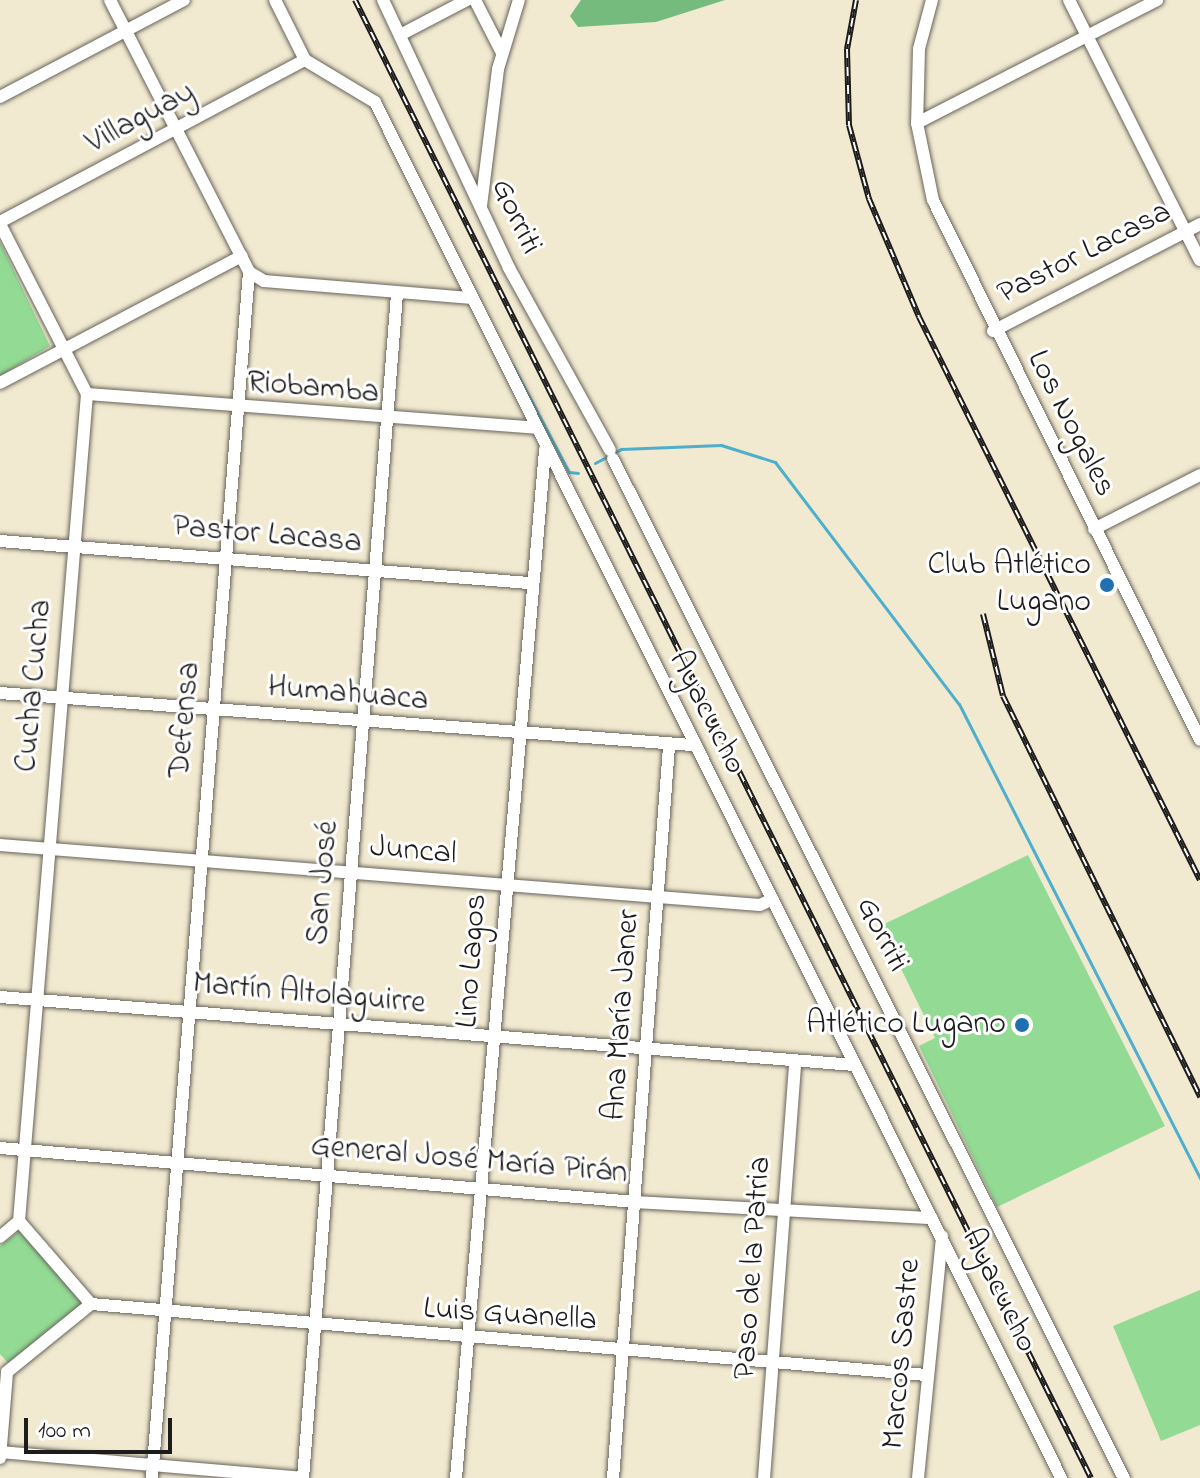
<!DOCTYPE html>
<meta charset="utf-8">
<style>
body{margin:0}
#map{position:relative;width:1200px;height:1478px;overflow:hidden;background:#f1e9d0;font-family:"Indie Flower",sans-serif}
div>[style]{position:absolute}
.green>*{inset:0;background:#93db95}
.forest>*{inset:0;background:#76bb7e}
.stream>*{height:3px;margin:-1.5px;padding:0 1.5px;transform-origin:1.5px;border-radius:1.5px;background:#4dafcc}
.roads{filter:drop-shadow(0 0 2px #67645b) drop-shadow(0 0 2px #67645b)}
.minor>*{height:12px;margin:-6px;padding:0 6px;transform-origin:6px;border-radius:6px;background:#fff}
.rail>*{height:6px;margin-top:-3px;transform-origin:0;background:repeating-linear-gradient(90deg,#fff 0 9px,#1c1c1c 0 18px);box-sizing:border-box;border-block:2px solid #1c1c1c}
.dots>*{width:22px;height:22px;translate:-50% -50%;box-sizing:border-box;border:4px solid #fff;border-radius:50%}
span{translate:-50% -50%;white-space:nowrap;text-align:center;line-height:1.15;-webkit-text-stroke:6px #fff;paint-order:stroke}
.street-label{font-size:32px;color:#1c1c1c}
.poi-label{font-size:32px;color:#1c1c1c}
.right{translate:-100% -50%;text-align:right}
.scale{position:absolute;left:24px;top:1418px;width:148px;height:36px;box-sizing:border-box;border:4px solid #1c1c1c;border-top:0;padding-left:10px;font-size:24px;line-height:28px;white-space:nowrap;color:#1c1c1c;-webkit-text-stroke:6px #fff;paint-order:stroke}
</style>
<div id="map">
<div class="green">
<i style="clip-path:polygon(0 242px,50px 346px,0 376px)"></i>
<i style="clip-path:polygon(1028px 855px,1165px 1126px,997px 1207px,919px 1046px,935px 1038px,880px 926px)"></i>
<i style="clip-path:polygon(21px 1230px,84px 1304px,9px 1364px,0 1354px,0 1246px)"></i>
<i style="clip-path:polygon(1200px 1290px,1200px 1425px,1161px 1441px,1113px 1326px)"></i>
</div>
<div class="forest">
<i style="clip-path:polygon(581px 0,725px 0,656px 22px,578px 27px,570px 16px)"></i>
</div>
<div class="stream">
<i style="left:513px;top:366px;width:120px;rotate:62.2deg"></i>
<i style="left:569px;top:472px;width:9px;rotate:6deg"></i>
<i style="left:595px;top:463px;width:30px;rotate:-28deg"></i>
<i style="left:621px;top:449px;width:100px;rotate:-2.3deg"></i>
<i style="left:721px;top:445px;width:57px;rotate:17.5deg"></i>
<i style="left:775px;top:462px;width:304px;rotate:52.8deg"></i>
<i style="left:959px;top:704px;width:532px;rotate:63.05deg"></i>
</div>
<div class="roads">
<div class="minor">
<i style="left:110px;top:0;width:305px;rotate:62.9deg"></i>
<i style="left:249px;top:272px;width:1210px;rotate:94.6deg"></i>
<i style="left:275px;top:0;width:67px;rotate:63.4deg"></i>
<i style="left:305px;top:60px;width:82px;rotate:31deg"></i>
<i style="left:375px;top:102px;width:1538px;rotate:63.5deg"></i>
<i style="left:383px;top:0;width:296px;rotate:64.8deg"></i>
<i style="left:509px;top:268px;width:208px;rotate:61deg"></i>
<i style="left:475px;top:0;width:59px;rotate:63deg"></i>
<i style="left:932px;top:0;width:51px;rotate:104.9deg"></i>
<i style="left:919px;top:49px;width:74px;rotate:91.5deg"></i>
<i style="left:917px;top:123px;width:79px;rotate:78.3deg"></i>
<i style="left:933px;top:200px;width:602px;rotate:63.69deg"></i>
<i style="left:1069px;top:0;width:291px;rotate:63.3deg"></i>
<i style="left:400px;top:35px;width:76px;rotate:-27.6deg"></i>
<i style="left:0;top:97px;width:208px;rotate:-27.8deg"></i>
<i style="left:917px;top:123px;width:270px;rotate:-27.1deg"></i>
<i style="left:481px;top:206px;width:138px;rotate:-82.9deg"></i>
<i style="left:498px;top:69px;width:72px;rotate:-73.1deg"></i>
<i style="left:0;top:222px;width:345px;rotate:-28deg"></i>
<i style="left:0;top:224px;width:191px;rotate:62.9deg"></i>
<i style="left:87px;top:394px;width:830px;rotate:94.7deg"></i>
<i style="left:249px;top:272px;width:17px;rotate:31deg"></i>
<i style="left:264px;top:281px;width:206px;rotate:4.7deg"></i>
<i style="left:993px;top:331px;width:233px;rotate:-27.3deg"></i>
<i style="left:0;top:383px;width:273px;rotate:-27.7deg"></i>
<i style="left:87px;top:394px;width:448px;rotate:4.3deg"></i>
<i style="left:613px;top:459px;width:1140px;rotate:63.37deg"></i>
<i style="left:1094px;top:529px;width:119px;rotate:-27deg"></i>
<i style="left:0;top:541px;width:531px;rotate:4.54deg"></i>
<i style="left:0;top:693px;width:694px;rotate:4.3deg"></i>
<i style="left:0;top:845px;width:762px;rotate:4.51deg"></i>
<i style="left:760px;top:905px;width:14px;rotate:-25deg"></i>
<i style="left:0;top:997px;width:857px;rotate:4.55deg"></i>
<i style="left:0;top:1148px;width:637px;rotate:4.86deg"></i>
<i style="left:635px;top:1202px;width:297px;rotate:3.1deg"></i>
<i style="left:19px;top:1221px;width:110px;rotate:49.1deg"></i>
<i style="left:91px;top:1304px;width:838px;rotate:4.86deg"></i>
<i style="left:0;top:1237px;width:25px;rotate:-40deg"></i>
<i style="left:7px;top:1372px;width:108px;rotate:-39deg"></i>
<i style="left:0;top:1452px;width:302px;rotate:4.9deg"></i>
<i style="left:0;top:1458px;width:86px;rotate:-85.3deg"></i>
<i style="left:303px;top:1478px;width:1189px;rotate:-85.46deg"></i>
<i style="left:456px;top:1478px;width:1032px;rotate:-85.05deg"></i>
<i style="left:613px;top:1478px;width:733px;rotate:-85.62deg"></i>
<i style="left:764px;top:1478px;width:418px;rotate:-85.7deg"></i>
<i style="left:918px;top:1478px;width:243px;rotate:-84.3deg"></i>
</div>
</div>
<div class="rail">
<i style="left:355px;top:0;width:1651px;rotate:63.53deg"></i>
<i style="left:856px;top:0;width:50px;rotate:100.4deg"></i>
<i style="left:847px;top:49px;width:76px;rotate:88.5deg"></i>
<i style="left:849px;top:125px;width:77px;rotate:74.9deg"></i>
<i style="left:869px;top:199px;width:128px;rotate:67deg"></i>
<i style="left:919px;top:317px;width:629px;rotate:63.48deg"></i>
<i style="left:983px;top:614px;width:84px;rotate:76.3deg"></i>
<i style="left:1003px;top:696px;width:447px;rotate:63.8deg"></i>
</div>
<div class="dots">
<i style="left:1107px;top:585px;background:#1f6fb2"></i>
<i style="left:1022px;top:1025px;background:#1f6fb2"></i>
</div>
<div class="street-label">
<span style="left:141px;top:119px;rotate:-28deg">Villaguay</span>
<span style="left:515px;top:217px;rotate:65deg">Gorriti</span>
<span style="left:1085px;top:254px;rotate:-27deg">Pastor Lacasa</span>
<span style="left:313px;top:389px;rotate:5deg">Riobamba</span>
<span style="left:1070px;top:424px;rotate:63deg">Los Nogales</span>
<span style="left:267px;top:536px;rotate:5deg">Pastor Lacasa</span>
<span style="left:35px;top:686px;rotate:-85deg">Cucha Cucha</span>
<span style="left:348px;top:695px;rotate:5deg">Humahuaca</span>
<span style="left:706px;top:713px;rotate:63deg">Ayacucho</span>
<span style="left:186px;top:720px;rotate:-85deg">Defensa</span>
<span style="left:413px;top:852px;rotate:5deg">Juncal</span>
<span style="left:324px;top:883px;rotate:-85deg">San José</span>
<span style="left:881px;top:935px;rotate:63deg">Gorriti</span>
<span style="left:473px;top:961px;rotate:-86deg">Lino Lagos</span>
<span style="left:309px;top:995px;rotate:5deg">Martín Altolaguirre</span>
<span style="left:623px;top:1015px;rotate:-86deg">Ana María Janer</span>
<span style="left:469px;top:1161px;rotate:5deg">General José María Pirán</span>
<span style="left:754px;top:1268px;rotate:-86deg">Paso de la Patria</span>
<span style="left:998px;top:1291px;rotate:64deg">Ayacucho</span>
<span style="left:510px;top:1316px;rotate:4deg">Luis Guanella</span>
<span style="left:903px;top:1354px;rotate:-85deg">Marcos Sastre</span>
</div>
<div class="poi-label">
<span class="right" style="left:1091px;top:585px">Club Atlético<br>Lugano</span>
<span class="right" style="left:1006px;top:1025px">Atlético Lugano</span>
</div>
<div class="scale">100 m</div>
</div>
